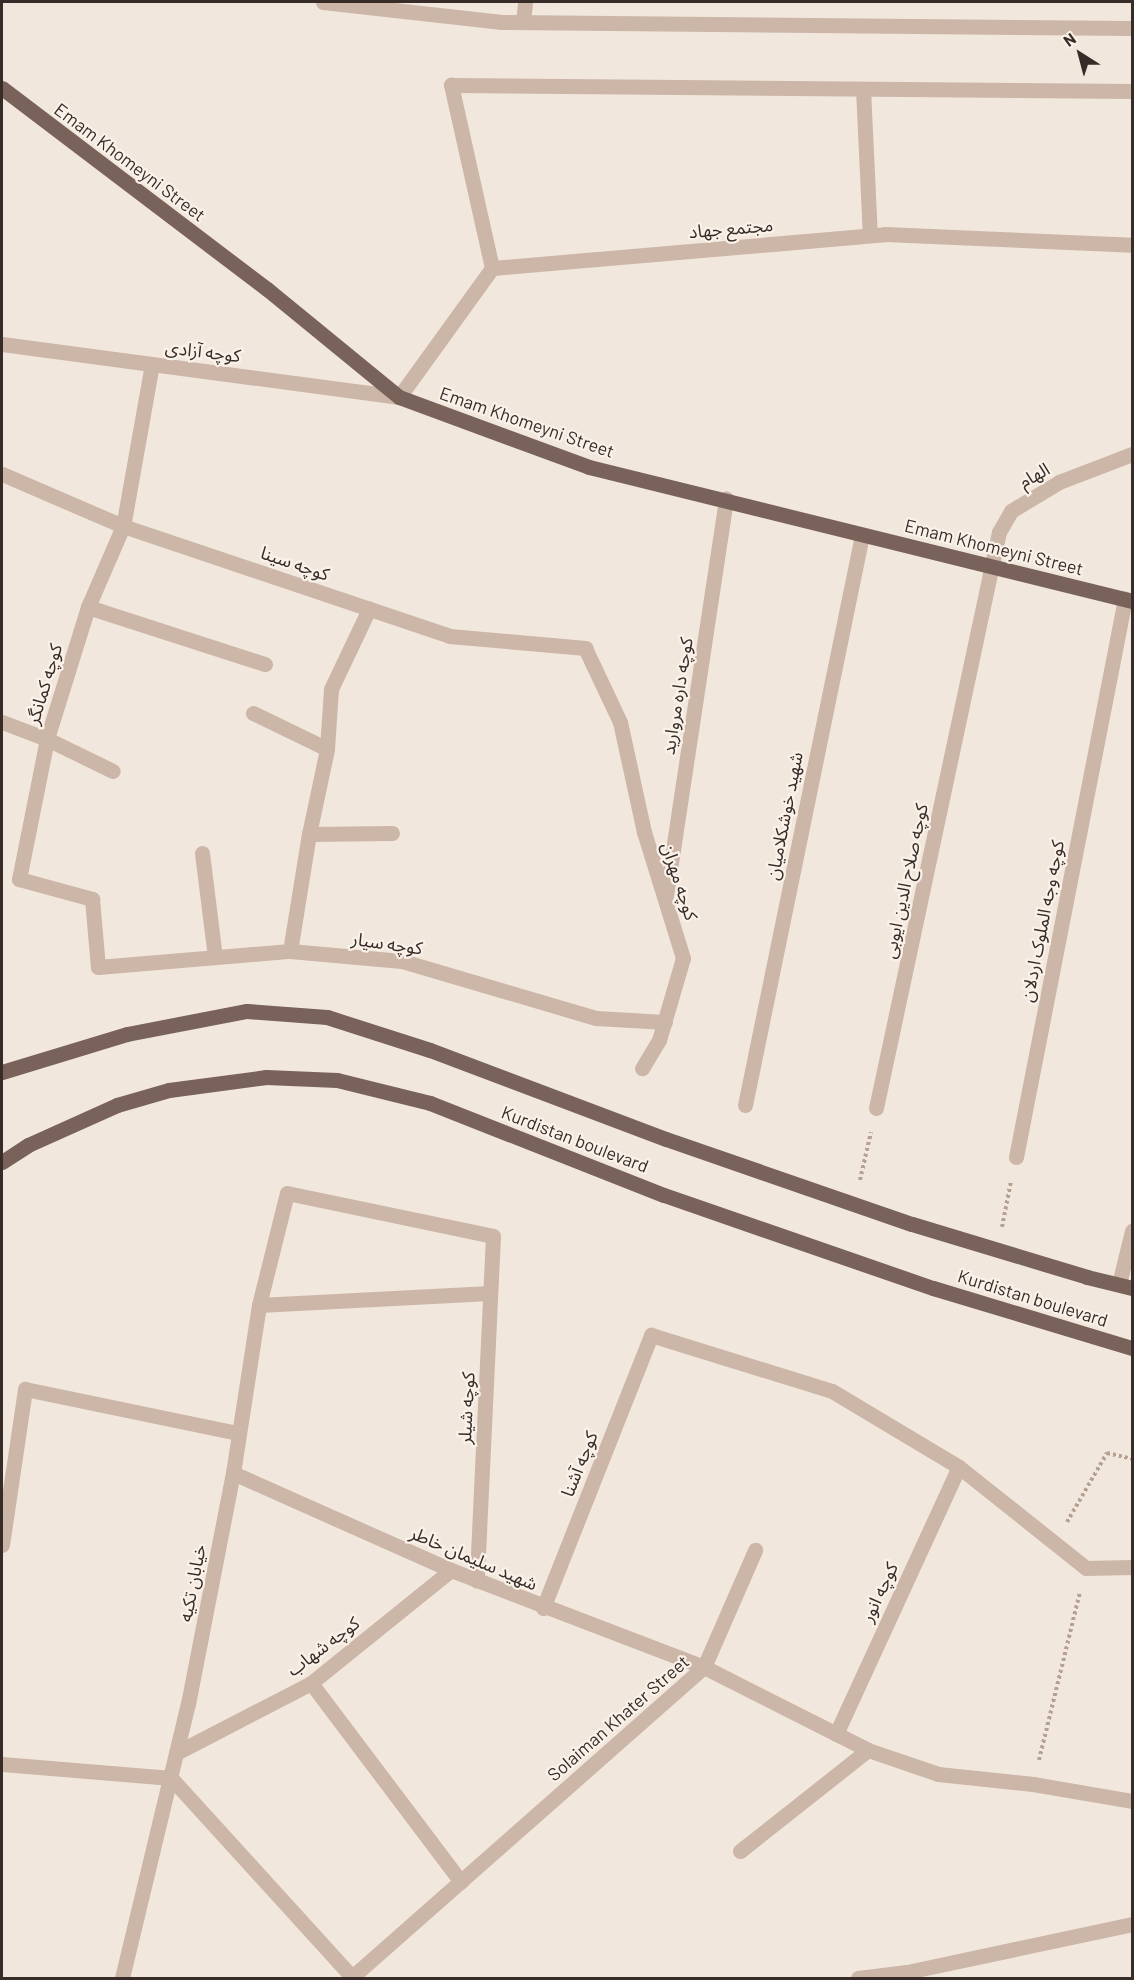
<!DOCTYPE html>
<meta charset="utf-8">
<style>
body{margin:0}
#map{position:relative;width:1134px;height:1980px;overflow:hidden;background:#f2e7dc;font-family:Barlow,"Noto Sans Arabic",sans-serif}
div>[style]{position:absolute}
.path>*{height:4px;margin-top:-2px;transform-origin:0;background:repeating-linear-gradient(90deg,#b6a092 0 3px,transparent 0 6px)}
.minor>*{height:15px;margin:-7.5px;padding:0 7.5px;transform-origin:7.5px;border-radius:7.5px;background:#cbb6a8}
.major>*{height:15px;margin:-7.5px;padding:0 7.5px;transform-origin:7.5px;border-radius:7.5px;background:#796259}
span{translate:-50% -50%;white-space:nowrap;text-align:center;line-height:1.15;-webkit-text-stroke:4.5px #faf1e9;paint-order:stroke}
.street-label{font-size:18px;color:#372c28}
.frame{position:absolute;inset:0;border:3px solid #372c28;pointer-events:none}
.north{position:absolute;left:1050px;top:24px;width:60px;height:60px;-webkit-text-stroke:4px #faf1e9;paint-order:stroke;rotate:324deg;font-size:16px;font-weight:700;line-height:24px;text-align:center;color:#372c28}
.north::after{content:'';display:block;margin:auto;width:21px;height:27px;background:#372c28;clip-path:polygon(50% 0,100% 100%,50% 72%,0 100%)}
</style>
<div id="map">
<div class="path">
<i style="left:860px;top:1180px;width:49px;rotate:-77.1deg"></i>
<i style="left:1002px;top:1227px;width:47px;rotate:-78.9deg"></i>
<i style="left:1067px;top:1522px;width:80px;rotate:-59.9deg"></i>
<i style="left:1107px;top:1453px;width:26px;rotate:13deg"></i>
<i style="left:1039px;top:1760px;width:173px;rotate:-76.3deg"></i>
</div>
<div class="minor">
<i style="left:323px;top:2px;width:180px;rotate:6.4deg"></i>
<i style="left:502px;top:22px;width:630px;rotate:0.55deg"></i>
<i style="left:523px;top:22px;width:20px;rotate:-84deg"></i>
<i style="left:863px;top:89px;width:146px;rotate:87.3deg"></i>
<i style="left:492px;top:268px;width:188px;rotate:-102.6deg"></i>
<i style="left:451px;top:85px;width:681px;rotate:0.5deg"></i>
<i style="left:2px;top:344px;width:401px;rotate:7.6deg"></i>
<i style="left:399px;top:397px;width:159px;rotate:-54.2deg"></i>
<i style="left:492px;top:268px;width:394px;rotate:-4.9deg"></i>
<i style="left:885px;top:234px;width:247px;rotate:2.5deg"></i>
<i style="left:152px;top:364px;width:165px;rotate:100.1deg"></i>
<i style="left:123px;top:526px;width:88px;rotate:113.4deg"></i>
<i style="left:88px;top:607px;width:138px;rotate:107.3deg"></i>
<i style="left:47px;top:739px;width:143px;rotate:101.3deg"></i>
<i style="left:19px;top:879px;width:76px;rotate:15.3deg"></i>
<i style="left:92px;top:899px;width:68px;rotate:85deg"></i>
<i style="left:98px;top:967px;width:193px;rotate:-4.8deg"></i>
<i style="left:290px;top:951px;width:112px;rotate:5.1deg"></i>
<i style="left:402px;top:961px;width:202px;rotate:16.4deg"></i>
<i style="left:596px;top:1018px;width:69px;rotate:3.3deg"></i>
<i style="left:2px;top:474px;width:132px;rotate:23.3deg"></i>
<i style="left:123px;top:526px;width:344px;rotate:18.6deg"></i>
<i style="left:449px;top:636px;width:137px;rotate:5deg"></i>
<i style="left:585px;top:648px;width:82px;rotate:64.7deg"></i>
<i style="left:620px;top:722px;width:113px;rotate:77.7deg"></i>
<i style="left:644px;top:832px;width:132px;rotate:72.8deg"></i>
<i style="left:683px;top:958px;width:85px;rotate:106.3deg"></i>
<i style="left:659px;top:1040px;width:33px;rotate:121deg"></i>
<i style="left:88px;top:607px;width:186px;rotate:17.9deg"></i>
<i style="left:253px;top:713px;width:82px;rotate:25.9deg"></i>
<i style="left:327px;top:749px;width:60px;rotate:-86.2deg"></i>
<i style="left:331px;top:689px;width:89px;rotate:-64.6deg"></i>
<i style="left:2px;top:722px;width:48px;rotate:20.7deg"></i>
<i style="left:47px;top:739px;width:73px;rotate:25.9deg"></i>
<i style="left:309px;top:834px;width:87px;rotate:-78deg"></i>
<i style="left:202px;top:853px;width:105px;rotate:82.9deg"></i>
<i style="left:666px;top:896px;width:402px;rotate:-81.4deg"></i>
<i style="left:290px;top:951px;width:119px;rotate:-80.8deg"></i>
<i style="left:309px;top:834px;width:83px;rotate:-0.7deg"></i>
<i style="left:745px;top:1105px;width:582px;rotate:-78.4deg"></i>
<i style="left:876px;top:1108px;width:589px;rotate:-77.95deg"></i>
<i style="left:999px;top:532px;width:24px;rotate:-60deg"></i>
<i style="left:1011px;top:511px;width:56px;rotate:-31.1deg"></i>
<i style="left:1059px;top:482px;width:78px;rotate:-21deg"></i>
<i style="left:1016px;top:1157px;width:569px;rotate:-78.95deg"></i>
<i style="left:1119px;top:1284px;width:55px;rotate:-76.2deg"></i>
<i style="left:259px;top:1305px;width:231px;rotate:-3deg"></i>
<i style="left:233px;top:1473px;width:239px;rotate:24deg"></i>
<i style="left:451px;top:1570px;width:271px;rotate:21deg"></i>
<i style="left:704px;top:1667px;width:184px;rotate:26.8deg"></i>
<i style="left:868px;top:1750px;width:74px;rotate:18.9deg"></i>
<i style="left:938px;top:1774px;width:96px;rotate:6deg"></i>
<i style="left:1033px;top:1784px;width:100px;rotate:9.7deg"></i>
<i style="left:2px;top:1545px;width:158px;rotate:-81.6deg"></i>
<i style="left:25px;top:1389px;width:217px;rotate:11.7deg"></i>
<i style="left:543px;top:1608px;width:294px;rotate:-68.4deg"></i>
<i style="left:651px;top:1335px;width:189px;rotate:17.2deg"></i>
<i style="left:832px;top:1391px;width:148px;rotate:30.9deg"></i>
<i style="left:959px;top:1467px;width:162px;rotate:38.5deg"></i>
<i style="left:1086px;top:1568px;width:46px;rotate:-1.2deg"></i>
<i style="left:311px;top:1683px;width:249px;rotate:53deg"></i>
<i style="left:836px;top:1734px;width:294px;rotate:-65.3deg"></i>
<i style="left:176px;top:1753px;width:152px;rotate:-27.4deg"></i>
<i style="left:311px;top:1683px;width:180px;rotate:-38.9deg"></i>
<i style="left:2px;top:1764px;width:170px;rotate:4.7deg"></i>
<i style="left:171px;top:1778px;width:269px;rotate:47.7deg"></i>
<i style="left:740px;top:1851px;width:163px;rotate:-38.3deg"></i>
<i style="left:122px;top:1978px;width:282px;rotate:-76.5deg"></i>
<i style="left:188px;top:1704px;width:235px;rotate:-79deg"></i>
<i style="left:233px;top:1473px;width:170px;rotate:-81.2deg"></i>
<i style="left:259px;top:1305px;width:115px;rotate:-76deg"></i>
<i style="left:287px;top:1193px;width:210px;rotate:11.8deg"></i>
<i style="left:493px;top:1236px;width:345px;rotate:92.7deg"></i>
<i style="left:351px;top:1978px;width:470px;rotate:-41.4deg"></i>
<i style="left:704px;top:1667px;width:128px;rotate:-66.4deg"></i>
<i style="left:858px;top:1978px;width:49px;rotate:-7deg"></i>
<i style="left:907px;top:1972px;width:230px;rotate:-12deg"></i>
</div>
<div class="major">
<i style="left:2px;top:88px;width:333px;rotate:37.2deg"></i>
<i style="left:267px;top:289px;width:171px;rotate:39.3deg"></i>
<i style="left:399px;top:397px;width:202px;rotate:20.2deg"></i>
<i style="left:589px;top:467px;width:559px;rotate:13.86deg"></i>
<i style="left:2px;top:1072px;width:131px;rotate:-16.9deg"></i>
<i style="left:127px;top:1034px;width:122px;rotate:-10.9deg"></i>
<i style="left:247px;top:1011px;width:80px;rotate:4.3deg"></i>
<i style="left:327px;top:1017px;width:108px;rotate:17.8deg"></i>
<i style="left:430px;top:1050px;width:252px;rotate:20.7deg"></i>
<i style="left:666px;top:1139px;width:260px;rotate:19.1deg"></i>
<i style="left:912px;top:1224px;width:183px;rotate:16.8deg"></i>
<i style="left:1087px;top:1277px;width:46px;rotate:13.7deg"></i>
<i style="left:2px;top:1162px;width:31px;rotate:-33deg"></i>
<i style="left:28px;top:1145px;width:98px;rotate:-24.2deg"></i>
<i style="left:117px;top:1105px;width:54px;rotate:-16.1deg"></i>
<i style="left:169px;top:1090px;width:98px;rotate:-7.6deg"></i>
<i style="left:266px;top:1077px;width:71px;rotate:2.4deg"></i>
<i style="left:337px;top:1080px;width:96px;rotate:13.9deg"></i>
<i style="left:430px;top:1103px;width:251px;rotate:21.5deg"></i>
<i style="left:664px;top:1195px;width:285px;rotate:19.1deg"></i>
<i style="left:933px;top:1288px;width:208px;rotate:16.8deg"></i>
</div>
<div class="street-label">
<span style="left:130px;top:162px;rotate:37deg">Emam Khomeyni Street</span>
<span style="left:731px;top:228px;rotate:-5deg">مجتمع جهاد</span>
<span style="left:203px;top:351px;rotate:7deg">کوچه آزادی</span>
<span style="left:527px;top:422px;rotate:19deg">Emam Khomeyni Street</span>
<span style="left:1034px;top:475px;rotate:-30deg">الهام</span>
<span style="left:994px;top:547px;rotate:14deg">Emam Khomeyni Street</span>
<span style="left:295px;top:563px;rotate:19deg">کوچه سینا</span>
<span style="left:44px;top:684px;rotate:-73deg">کوچه کمانگر</span>
<span style="left:677px;top:696px;rotate:-81deg">کوچه داره مروارید</span>
<span style="left:784px;top:816px;rotate:-79deg">شهید خوشکلامیان</span>
<span style="left:680px;top:881px;rotate:72deg">کوچه مهران</span>
<span style="left:905px;top:881px;rotate:-78deg">کوچه صلاح الدین ایوبی</span>
<span style="left:1042px;top:921px;rotate:-79deg">کوچه وجه الملوک اردلان</span>
<span style="left:387px;top:943px;rotate:8deg">کوچه سیار</span>
<span style="left:575px;top:1139px;rotate:21deg">Kurdistan boulevard</span>
<span style="left:1033px;top:1298px;rotate:17deg">Kurdistan boulevard</span>
<span style="left:466px;top:1408px;rotate:-87deg">کوچه شیلر</span>
<span style="left:579px;top:1464px;rotate:-68deg">کوچه آشنا</span>
<span style="left:474px;top:1558px;rotate:23deg">شهید سلیمان خاطر</span>
<span style="left:192px;top:1583px;rotate:-79deg">خیابان تکیه</span>
<span style="left:879px;top:1592px;rotate:-65deg">کوچه انور</span>
<span style="left:323px;top:1646px;rotate:-37deg">کوچه شهاب</span>
<span style="left:618px;top:1718px;rotate:-41deg">Solaiman Khater Street</span>
</div>
<div class="frame"></div>
<div class="north">N</div>
</div>
